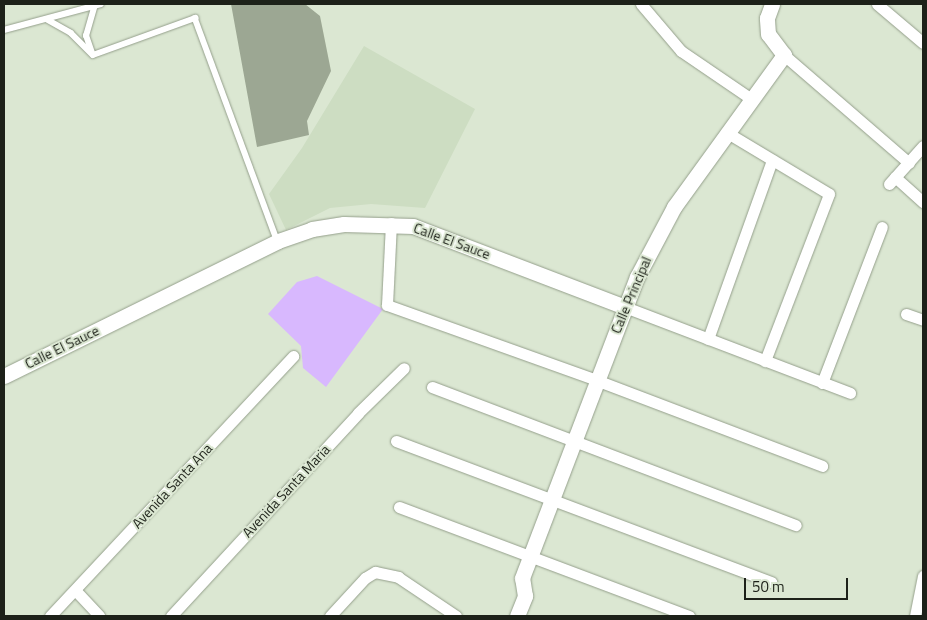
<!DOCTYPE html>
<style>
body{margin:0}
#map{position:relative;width:927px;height:620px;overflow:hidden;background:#dbe7d2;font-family:"Titillium Web",sans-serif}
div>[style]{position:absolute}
.built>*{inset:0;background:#cdddc2}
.green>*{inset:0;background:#d8b8fe}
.building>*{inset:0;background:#9ca793}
.roads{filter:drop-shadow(0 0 1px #949f8b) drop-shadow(0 0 1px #949f8b)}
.lane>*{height:5.5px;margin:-2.75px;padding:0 2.75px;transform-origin:2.75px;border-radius:2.75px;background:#fff}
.street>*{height:11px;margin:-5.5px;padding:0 5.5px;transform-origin:5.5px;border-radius:5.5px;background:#fff}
.secondary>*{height:15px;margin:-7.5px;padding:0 7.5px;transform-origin:7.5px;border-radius:7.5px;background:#fff}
span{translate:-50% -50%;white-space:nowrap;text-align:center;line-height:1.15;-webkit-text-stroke:4px #dbe7d2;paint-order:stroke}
.street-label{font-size:14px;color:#1d2119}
.frame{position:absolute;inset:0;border:5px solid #1d2119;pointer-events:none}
.scale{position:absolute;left:744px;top:578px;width:104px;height:22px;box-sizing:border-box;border:2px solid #1d2119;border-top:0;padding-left:6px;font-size:15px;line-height:18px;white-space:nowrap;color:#1d2119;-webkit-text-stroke:4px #dbe7d2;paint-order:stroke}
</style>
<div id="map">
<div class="built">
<i style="clip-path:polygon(364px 46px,475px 109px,425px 208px,371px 204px,330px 208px,286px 230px,269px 194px,302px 148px)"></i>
</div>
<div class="green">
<i style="clip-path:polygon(317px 276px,383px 309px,326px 387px,303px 368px,301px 346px,268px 314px,297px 282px)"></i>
</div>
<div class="building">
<i style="clip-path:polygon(231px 4px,305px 4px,320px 16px,331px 71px,307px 121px,309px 135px,257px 147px)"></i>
</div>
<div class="roads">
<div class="lane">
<i style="left:48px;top:20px;width:26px;rotate:29deg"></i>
<i style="left:71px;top:33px;width:31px;rotate:45deg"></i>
<i style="left:4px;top:30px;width:100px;rotate:-15deg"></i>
<i style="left:92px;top:53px;width:18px;rotate:-109deg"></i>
<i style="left:86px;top:36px;width:32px;rotate:-74deg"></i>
<i style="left:93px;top:55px;width:109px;rotate:-19.9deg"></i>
<i style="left:195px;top:18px;width:237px;rotate:69.7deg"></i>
</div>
<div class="street">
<i style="left:641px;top:4px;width:62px;rotate:49.6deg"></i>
<i style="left:681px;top:51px;width:83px;rotate:34.3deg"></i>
<i style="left:877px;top:4px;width:60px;rotate:40.3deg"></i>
<i style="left:784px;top:55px;width:165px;rotate:40.8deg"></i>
<i style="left:726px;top:132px;width:120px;rotate:31deg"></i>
<i style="left:829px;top:194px;width:179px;rotate:111deg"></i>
<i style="left:895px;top:177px;width:38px;rotate:42deg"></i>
<i style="left:889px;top:184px;width:51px;rotate:-48.2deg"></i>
<i style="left:391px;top:223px;width:82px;rotate:92.8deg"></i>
<i style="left:387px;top:305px;width:222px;rotate:19.7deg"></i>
<i style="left:596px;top:380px;width:242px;rotate:20.8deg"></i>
<i style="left:625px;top:307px;width:241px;rotate:20.9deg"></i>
<i style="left:906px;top:314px;width:18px;rotate:19deg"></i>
<i style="left:708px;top:339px;width:190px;rotate:-70.3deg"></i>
<i style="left:822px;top:383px;width:167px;rotate:-69deg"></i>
<i style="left:432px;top:387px;width:389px;rotate:20.8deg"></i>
<i style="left:396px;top:441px;width:401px;rotate:20.6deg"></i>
<i style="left:399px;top:507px;width:310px;rotate:20.6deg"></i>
<i style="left:76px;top:591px;width:34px;rotate:47deg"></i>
<i style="left:50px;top:616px;width:356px;rotate:-46.9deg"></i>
<i style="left:171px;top:616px;width:276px;rotate:-47.3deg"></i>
<i style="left:358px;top:413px;width:64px;rotate:-44.4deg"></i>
<i style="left:330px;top:616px;width:52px;rotate:-47.4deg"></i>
<i style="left:365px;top:578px;width:12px;rotate:-31deg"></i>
<i style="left:375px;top:572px;width:24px;rotate:12deg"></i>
<i style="left:398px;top:577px;width:70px;rotate:33.9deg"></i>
<i style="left:915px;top:616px;width:41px;rotate:-78.7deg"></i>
</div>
<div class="secondary">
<i style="left:4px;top:376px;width:305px;rotate:-26.2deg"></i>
<i style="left:278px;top:241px;width:36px;rotate:-19deg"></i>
<i style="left:312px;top:229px;width:32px;rotate:-9deg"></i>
<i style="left:344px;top:224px;width:69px;rotate:1.7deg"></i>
<i style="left:413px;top:226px;width:227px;rotate:20.9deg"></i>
<i style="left:517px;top:616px;width:22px;rotate:-68deg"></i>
<i style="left:525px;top:596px;width:18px;rotate:-99deg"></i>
<i style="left:522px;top:578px;width:322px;rotate:-69.1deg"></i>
<i style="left:637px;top:277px;width:79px;rotate:-62.1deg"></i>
<i style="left:674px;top:207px;width:188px;rotate:-54.1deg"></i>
<i style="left:784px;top:55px;width:26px;rotate:-127deg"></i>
<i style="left:768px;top:34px;width:16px;rotate:-94deg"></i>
<i style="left:767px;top:18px;width:15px;rotate:-70deg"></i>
</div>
</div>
<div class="street-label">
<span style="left:452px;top:241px;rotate:20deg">Calle El Sauce</span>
<span style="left:631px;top:295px;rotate:-67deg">Calle Principal</span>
<span style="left:62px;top:347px;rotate:-26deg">Calle El Sauce</span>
<span style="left:172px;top:486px;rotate:-47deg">Avenida Santa Ana</span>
<span style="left:286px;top:491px;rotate:-47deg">Avenida Santa Maria</span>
</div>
<div class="frame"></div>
<div class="scale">50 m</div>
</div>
